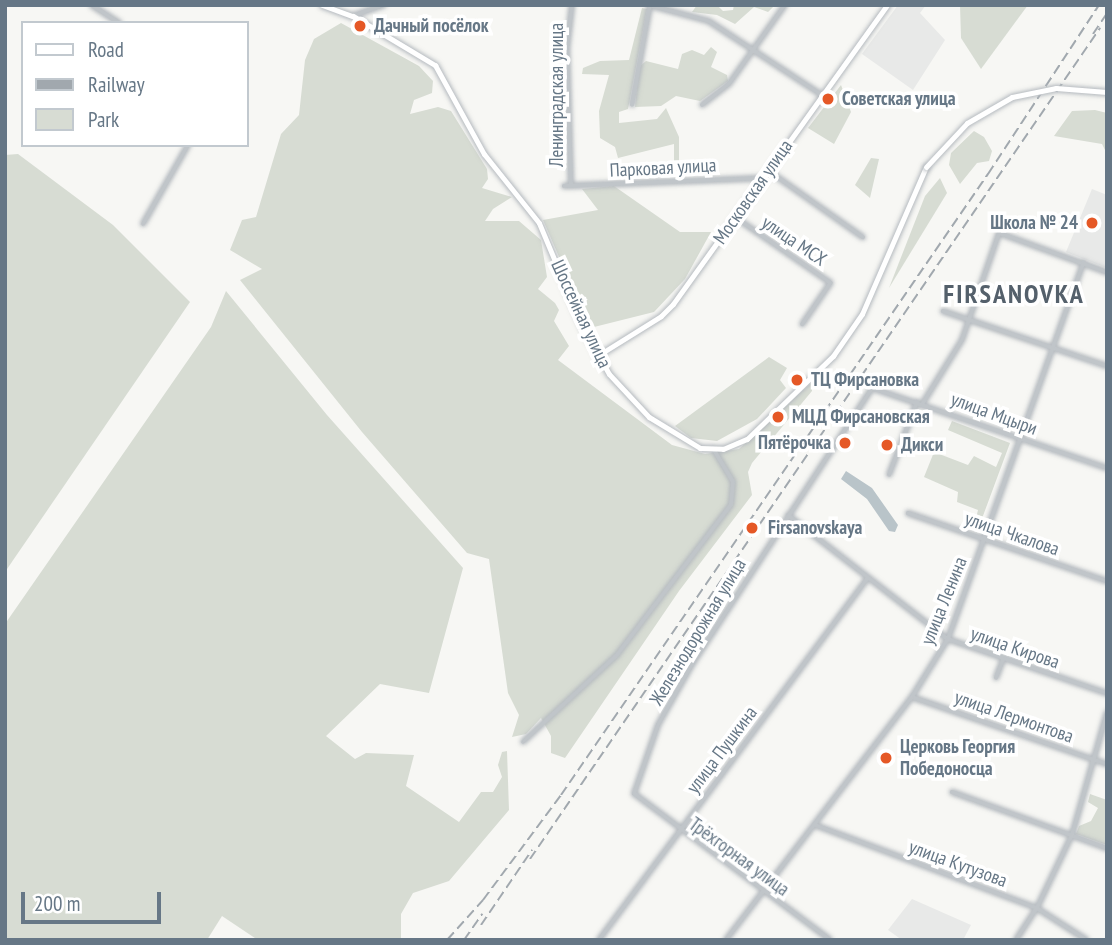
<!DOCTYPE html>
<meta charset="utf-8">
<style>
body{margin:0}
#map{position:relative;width:1112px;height:945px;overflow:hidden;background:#f7f7f4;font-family:"PT Sans Narrow",sans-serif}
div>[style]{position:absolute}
.built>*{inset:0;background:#e8e9e8}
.green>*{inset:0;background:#d7dcd3}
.water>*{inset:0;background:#b9c4c9}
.roads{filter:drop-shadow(0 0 2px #b5babf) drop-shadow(0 0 2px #b5babf)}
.street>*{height:3.5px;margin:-1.75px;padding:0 1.75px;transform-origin:1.75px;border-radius:1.75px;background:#c0c5c9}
.secondary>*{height:5px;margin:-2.5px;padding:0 2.5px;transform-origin:2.5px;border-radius:2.5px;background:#fff}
.rail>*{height:2px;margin-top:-1px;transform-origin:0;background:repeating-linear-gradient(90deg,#a1a8ae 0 10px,transparent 0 15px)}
.bridges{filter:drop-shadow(0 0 2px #b5babf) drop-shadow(0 0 2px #b5babf)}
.secondary-bridge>*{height:5px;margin:-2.5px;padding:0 2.5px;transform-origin:2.5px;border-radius:2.5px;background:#fff}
.dots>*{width:19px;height:19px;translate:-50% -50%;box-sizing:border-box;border:4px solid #fff;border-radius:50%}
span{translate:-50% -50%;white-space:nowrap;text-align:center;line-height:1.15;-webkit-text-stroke:7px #fff;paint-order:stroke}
.poi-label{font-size:19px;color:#667786;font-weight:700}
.left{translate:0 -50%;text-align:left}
.right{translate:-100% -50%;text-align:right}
.street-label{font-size:19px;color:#667786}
.district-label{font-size:26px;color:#54606b;font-weight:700;letter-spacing:2px}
.frame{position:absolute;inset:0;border:7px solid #667786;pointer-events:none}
.legend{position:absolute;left:21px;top:21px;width:228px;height:126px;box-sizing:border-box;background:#fff;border:2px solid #c2c9cf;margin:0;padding:9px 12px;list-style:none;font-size:21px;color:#667786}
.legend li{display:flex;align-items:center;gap:14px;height:35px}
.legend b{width:35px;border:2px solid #c2c9cf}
.scale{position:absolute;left:21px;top:892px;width:140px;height:32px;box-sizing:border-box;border:4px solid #667786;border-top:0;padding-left:9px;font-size:21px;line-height:24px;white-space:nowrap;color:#667786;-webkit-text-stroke:5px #fff;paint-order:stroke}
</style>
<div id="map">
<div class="built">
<i style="clip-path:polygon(898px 5px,926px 5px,920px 13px,945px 40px,913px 90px,862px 54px)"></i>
<i style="clip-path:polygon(1092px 189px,1107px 195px,1107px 268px,1066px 252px)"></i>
<i style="clip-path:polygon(912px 899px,971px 925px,963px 940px,902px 940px,888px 930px)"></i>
</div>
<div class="green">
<i style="clip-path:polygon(697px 5px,717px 5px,723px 11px,733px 10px,734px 5px,775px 5px,768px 12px,754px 7px,735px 24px,717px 15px,692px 12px)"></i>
<i style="clip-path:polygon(960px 5px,1028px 5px,981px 69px,961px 38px)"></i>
<i style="clip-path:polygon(642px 8px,647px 9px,628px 109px,619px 112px,619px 123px,657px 119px,666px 108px,679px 137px,679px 171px,674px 171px,674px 144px,618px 158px,615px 147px,600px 138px,599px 111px,609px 75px,582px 74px,583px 68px,600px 61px,629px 60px)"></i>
<i style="clip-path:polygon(341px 23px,419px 66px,433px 81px,432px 93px,414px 100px,410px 114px,438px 107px,451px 111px,487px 169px,488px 179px,482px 188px,512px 197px,493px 209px,485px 221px,519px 221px,541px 240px,547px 277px,538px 289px,555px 303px,559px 310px,554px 321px,569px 346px,558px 360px,672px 445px,705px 454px,739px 449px,812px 382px,812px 391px,752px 463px,748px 472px,752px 495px,679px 591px,565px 758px,551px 753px,551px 736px,541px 718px,526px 734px,512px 737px,519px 715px,508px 693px,489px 559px,467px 553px,362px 432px,240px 280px,262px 269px,230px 250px,242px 220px,256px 217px,281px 134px,299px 115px,305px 60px,314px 39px)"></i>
<i style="clip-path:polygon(711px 47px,717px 52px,711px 67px,727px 75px,728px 81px,700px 101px,676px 96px,661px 106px,635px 107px,639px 67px,646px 61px,678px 69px,682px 54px,692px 50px,704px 55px)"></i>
<i style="clip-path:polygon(841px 85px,851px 112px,834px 144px,808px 128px)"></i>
<i style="clip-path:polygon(1095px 110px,1107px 113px,1107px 154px,1102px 144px,1054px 136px,1072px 111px)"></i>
<i style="clip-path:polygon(974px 131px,984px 137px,992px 151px,989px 161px,977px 163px,960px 184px,949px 165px,951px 153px)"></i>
<i style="clip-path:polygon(18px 154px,113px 225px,190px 302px,5px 572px,5px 155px)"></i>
<i style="clip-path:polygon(871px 158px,879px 159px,870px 198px,855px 185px)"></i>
<i style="clip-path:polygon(940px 178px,947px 193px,889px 288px,925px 196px)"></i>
<i style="clip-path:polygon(614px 186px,680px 232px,711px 232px,685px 279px,654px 312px,590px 328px,543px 220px,598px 210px,582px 189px)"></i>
<i style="clip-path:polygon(226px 291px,327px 415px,463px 568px,429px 693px,380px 684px,326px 736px,355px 759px,366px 753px,414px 755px,406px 786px,459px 822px,481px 792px,493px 792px,502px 777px,498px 765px,502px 752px,507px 751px,509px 810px,449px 881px,413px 893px,401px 914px,401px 940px,258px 940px,222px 916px,207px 940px,5px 940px,5px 624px,211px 327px)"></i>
<i style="clip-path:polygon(769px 357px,787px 368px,780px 380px,786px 388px,757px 419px,717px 441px,691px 438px,675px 426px)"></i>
<i style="clip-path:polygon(952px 421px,1010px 443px,977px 532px,973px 530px,978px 510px,957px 502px,958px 492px,924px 477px,934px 452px,968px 465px,974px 456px,996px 467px,1002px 453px,948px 430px)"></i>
<i style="clip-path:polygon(1090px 794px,1107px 800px,1107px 845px,1076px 834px,1079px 826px,1091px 821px,1098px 808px,1088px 802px)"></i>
</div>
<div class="water">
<i style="clip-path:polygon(846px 471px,872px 488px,898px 525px,895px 532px,889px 531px,867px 499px,841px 479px)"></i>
</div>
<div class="roads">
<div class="street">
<i style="left:92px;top:5px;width:33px;rotate:33deg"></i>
<i style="left:649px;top:5px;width:62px;rotate:14.9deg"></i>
<i style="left:709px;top:21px;width:135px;rotate:33.2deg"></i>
<i style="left:353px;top:16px;width:33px;rotate:-20deg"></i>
<i style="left:632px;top:105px;width:102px;rotate:-79.8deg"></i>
<i style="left:702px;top:105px;width:34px;rotate:-38deg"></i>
<i style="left:729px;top:84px;width:97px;rotate:-54.7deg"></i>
<i style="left:769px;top:171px;width:115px;rotate:35.1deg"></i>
<i style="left:571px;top:185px;width:137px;rotate:-91.7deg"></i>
<i style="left:567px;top:48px;width:43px;rotate:-83.4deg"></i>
<i style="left:564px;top:186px;width:199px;rotate:-2.3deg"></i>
<i style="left:735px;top:217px;width:116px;rotate:34.5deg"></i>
<i style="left:831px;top:283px;width:50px;rotate:124.3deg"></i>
<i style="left:143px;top:224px;width:91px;rotate:-60.3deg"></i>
<i style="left:943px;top:311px;width:173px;rotate:18.5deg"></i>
<i style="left:923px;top:403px;width:74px;rotate:-58.2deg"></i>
<i style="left:962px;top:340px;width:113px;rotate:-70.9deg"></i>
<i style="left:999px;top:233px;width:115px;rotate:19.9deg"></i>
<i style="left:889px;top:475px;width:78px;rotate:-69deg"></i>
<i style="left:908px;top:513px;width:210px;rotate:18.9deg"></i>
<i style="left:788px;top:515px;width:202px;rotate:37.8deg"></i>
<i style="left:948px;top:639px;width:168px;rotate:18.8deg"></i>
<i style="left:996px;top:678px;width:19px;rotate:-69deg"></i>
<i style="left:912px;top:697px;width:206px;rotate:19deg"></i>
<i style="left:523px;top:742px;width:128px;rotate:-42.8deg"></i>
<i style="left:617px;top:655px;width:188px;rotate:-52.8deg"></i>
<i style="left:731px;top:505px;width:23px;rotate:-85deg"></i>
<i style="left:733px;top:482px;width:39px;rotate:-121deg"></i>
<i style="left:952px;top:792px;width:165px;rotate:19.9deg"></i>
<i style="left:815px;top:825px;width:237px;rotate:20.5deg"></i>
<i style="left:1037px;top:908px;width:59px;rotate:32.6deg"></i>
<i style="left:599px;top:940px;width:451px;rotate:-53.4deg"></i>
<i style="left:726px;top:940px;width:306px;rotate:-52.6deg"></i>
<i style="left:912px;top:697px;width:68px;rotate:-58.2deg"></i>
<i style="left:948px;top:639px;width:400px;rotate:-70.2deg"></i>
<i style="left:830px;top:940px;width:244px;rotate:-143.3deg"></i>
<i style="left:634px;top:794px;width:73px;rotate:-70.8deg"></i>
<i style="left:658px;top:725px;width:71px;rotate:-60.6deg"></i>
<i style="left:693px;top:663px;width:328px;rotate:-56.9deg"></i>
<i style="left:872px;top:388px;width:248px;rotate:18.8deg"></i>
<i style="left:1016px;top:940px;width:38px;rotate:-57deg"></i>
<i style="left:1037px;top:908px;width:81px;rotate:-64.4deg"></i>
<i style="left:1072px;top:835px;width:127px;rotate:-74deg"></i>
</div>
<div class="secondary">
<i style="left:322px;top:5px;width:33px;rotate:20deg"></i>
<i style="left:353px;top:16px;width:96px;rotate:30.9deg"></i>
<i style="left:435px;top:65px;width:102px;rotate:61.2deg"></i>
<i style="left:484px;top:154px;width:88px;rotate:51.4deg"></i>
<i style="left:539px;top:223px;width:112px;rotate:67.3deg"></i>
<i style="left:582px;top:326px;width:55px;rotate:60.6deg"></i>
<i style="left:609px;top:374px;width:59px;rotate:47.1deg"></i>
<i style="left:649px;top:417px;width:60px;rotate:31.3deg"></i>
<i style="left:700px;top:448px;width:23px;rotate:2deg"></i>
<i style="left:723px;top:449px;width:26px;rotate:-23deg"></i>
<i style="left:747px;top:439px;width:120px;rotate:-44deg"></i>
<i style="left:833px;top:356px;width:51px;rotate:-55.4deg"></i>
<i style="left:862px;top:314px;width:160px;rotate:-66.5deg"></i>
<i style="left:597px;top:356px;width:75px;rotate:-32deg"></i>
<i style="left:661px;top:316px;width:17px;rotate:-45deg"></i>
<i style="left:673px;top:304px;width:368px;rotate:-54.4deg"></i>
</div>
</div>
<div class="rail">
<i style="left:1093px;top:34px;width:25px;rotate:-56deg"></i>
<i style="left:530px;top:859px;width:1008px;rotate:-55.55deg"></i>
<i style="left:481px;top:925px;width:91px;rotate:-55.8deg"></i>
<i style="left:447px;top:940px;width:54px;rotate:-48deg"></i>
<i style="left:483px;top:900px;width:131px;rotate:-53.4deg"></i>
<i style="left:561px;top:795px;width:754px;rotate:-55.49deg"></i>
<i style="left:988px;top:174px;width:202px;rotate:-56.7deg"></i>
<i style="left:464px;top:940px;width:32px;rotate:-55deg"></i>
</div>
<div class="bridges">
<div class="secondary-bridge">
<i style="left:926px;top:167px;width:60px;rotate:-47deg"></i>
<i style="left:967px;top:123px;width:52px;rotate:-30deg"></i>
<i style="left:1012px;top:97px;width:45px;rotate:-11.6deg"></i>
<i style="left:1056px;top:88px;width:51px;rotate:4.5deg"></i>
</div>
</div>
<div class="dots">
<i style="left:360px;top:26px;background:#e55826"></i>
<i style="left:828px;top:99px;background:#e55826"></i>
<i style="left:1092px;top:223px;background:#e55826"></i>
<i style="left:797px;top:380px;background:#e55826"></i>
<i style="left:778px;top:417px;background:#e55826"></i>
<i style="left:845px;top:443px;background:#e55826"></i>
<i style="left:887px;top:445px;background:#e55826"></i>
<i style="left:752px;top:528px;background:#e55826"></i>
<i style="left:886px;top:758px;background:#e55826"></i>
</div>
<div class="poi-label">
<span class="left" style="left:374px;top:26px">Дачный посёлок</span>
<span class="left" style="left:842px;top:99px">Советская улица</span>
<span class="right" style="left:1078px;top:223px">Школа № 24</span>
<span class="left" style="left:811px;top:380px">ТЦ Фирсановка</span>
<span class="left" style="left:792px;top:417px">МЦД Фирсановская</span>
<span class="right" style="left:831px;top:443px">Пятёрочка</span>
<span class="left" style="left:901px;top:445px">Дикси</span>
<span class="left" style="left:768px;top:528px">Firsanovskaya</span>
<span class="left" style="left:900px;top:758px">Церковь Георгия<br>Победоносца</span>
</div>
<div class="street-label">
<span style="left:557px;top:95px;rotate:-90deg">Ленинградская улица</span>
<span style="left:663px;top:168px;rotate:-3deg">Парковая улица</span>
<span style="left:753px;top:192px;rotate:-55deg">Московская улица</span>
<span style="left:794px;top:241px;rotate:34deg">улица МСХ</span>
<span style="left:581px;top:314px;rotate:65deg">Шоссейная улица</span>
<span style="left:994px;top:414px;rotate:20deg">улица Мцыри</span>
<span style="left:1012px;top:534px;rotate:19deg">улица Чкалова</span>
<span style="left:944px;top:601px;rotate:-68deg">улица Ленина</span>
<span style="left:698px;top:632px;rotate:-59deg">Железнодорожная улица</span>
<span style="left:1015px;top:648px;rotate:19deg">улица Кирова</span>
<span style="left:1014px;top:717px;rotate:19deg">улица Лермонтова</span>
<span style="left:722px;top:750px;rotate:-53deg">улица Пушкина</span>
<span style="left:739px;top:857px;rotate:36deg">Трёхгорная улица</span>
<span style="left:958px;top:864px;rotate:20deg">улица Кутузова</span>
</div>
<div class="district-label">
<span style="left:1014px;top:294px">FIRSANOVKA</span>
</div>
<div class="frame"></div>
<ul class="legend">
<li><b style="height:9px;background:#fff"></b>Road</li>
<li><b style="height:9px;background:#a1a8ae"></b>Railway</li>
<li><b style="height:19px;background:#d7dcd3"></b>Park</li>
</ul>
<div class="scale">200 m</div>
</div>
